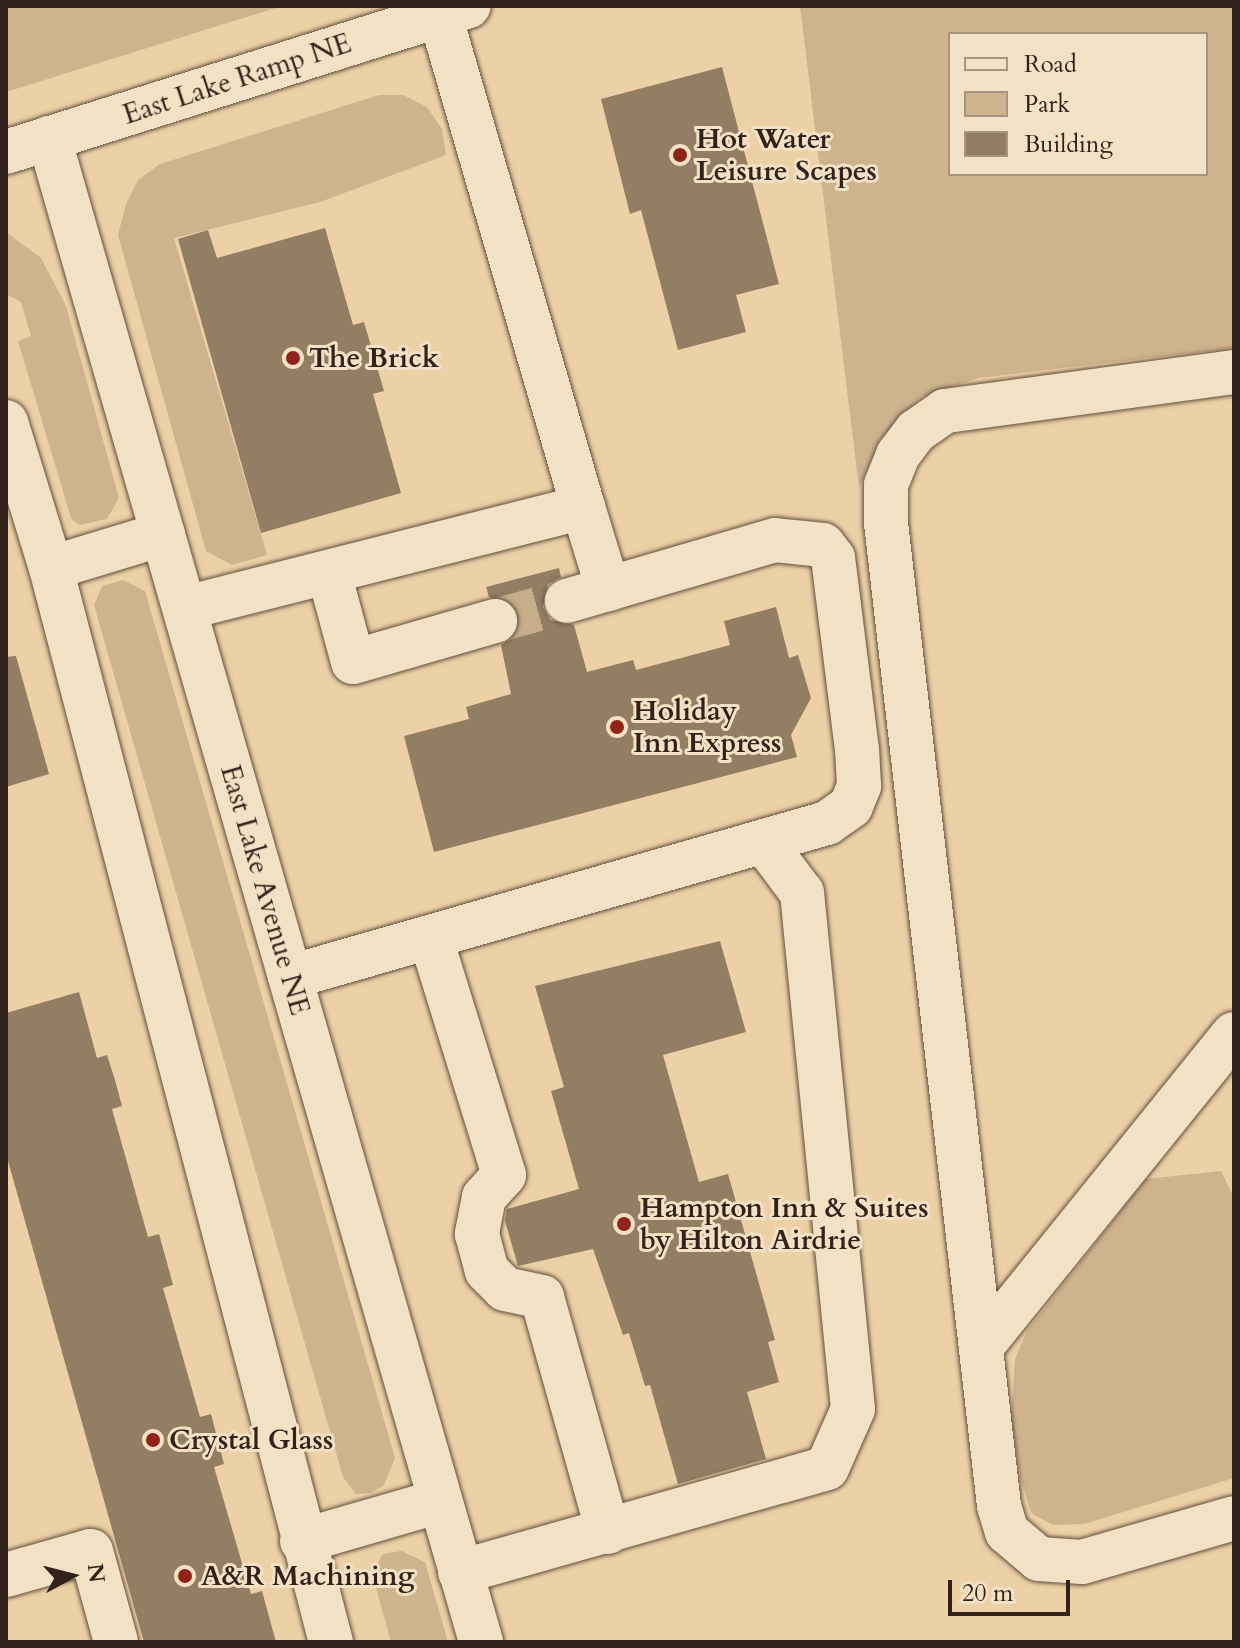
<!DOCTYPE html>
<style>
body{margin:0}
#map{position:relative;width:1240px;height:1648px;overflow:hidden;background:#ecd1a6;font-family:Cardo,serif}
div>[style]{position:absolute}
.green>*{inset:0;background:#cdb38e}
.building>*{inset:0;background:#937d63}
.minor-tunnel>*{height:44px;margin-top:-22px;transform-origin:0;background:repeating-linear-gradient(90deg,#c7ae8a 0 44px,transparent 0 66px)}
.roads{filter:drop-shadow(0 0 2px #614e3e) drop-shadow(0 0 2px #614e3e)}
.minor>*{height:44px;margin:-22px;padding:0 22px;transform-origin:22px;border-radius:22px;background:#f3e1c5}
.dots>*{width:22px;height:22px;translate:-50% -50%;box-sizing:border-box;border:4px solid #f3e1c5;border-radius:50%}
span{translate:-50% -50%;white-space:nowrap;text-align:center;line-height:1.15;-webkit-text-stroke:6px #f3e1c5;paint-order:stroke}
.street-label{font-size:28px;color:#33221b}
.poi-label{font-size:28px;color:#33221b;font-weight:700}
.left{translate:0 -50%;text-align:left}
.frame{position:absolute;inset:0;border:8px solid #33221b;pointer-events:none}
.legend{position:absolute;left:948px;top:32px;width:260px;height:144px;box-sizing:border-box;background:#f3e1c5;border:2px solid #a69581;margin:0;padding:10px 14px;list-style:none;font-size:24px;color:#33221b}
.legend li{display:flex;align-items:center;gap:16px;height:40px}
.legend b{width:40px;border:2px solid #a69581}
.north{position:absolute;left:32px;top:1536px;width:80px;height:80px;-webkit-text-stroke:6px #f3e1c5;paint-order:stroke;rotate:83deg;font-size:22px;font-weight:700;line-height:32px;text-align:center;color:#33221b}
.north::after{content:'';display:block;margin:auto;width:28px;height:36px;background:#33221b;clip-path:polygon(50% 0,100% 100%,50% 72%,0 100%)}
.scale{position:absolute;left:948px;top:1580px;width:122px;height:36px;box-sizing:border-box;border:4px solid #33221b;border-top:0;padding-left:10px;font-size:24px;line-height:28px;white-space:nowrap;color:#33221b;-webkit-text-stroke:6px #f3e1c5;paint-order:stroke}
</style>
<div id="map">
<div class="green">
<i style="clip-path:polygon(6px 6px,282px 6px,6px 92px)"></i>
<i style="clip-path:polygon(evenodd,800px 6px,1234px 6px,1234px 348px,978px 378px,921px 397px,880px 439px,859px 488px,800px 6px,950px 34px,1206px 34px,1206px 174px,950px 174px,950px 34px)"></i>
<i style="clip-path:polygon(379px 95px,403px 95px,427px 107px,442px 129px,446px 155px,320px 202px,174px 238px,267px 555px,232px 565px,206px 551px,118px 235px,126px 204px,138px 180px,160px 164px)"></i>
<i style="clip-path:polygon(6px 232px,41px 258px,66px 306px,119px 498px,107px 519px,79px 525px,71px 518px,18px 341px,31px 336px,21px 302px,6px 294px)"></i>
<i style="clip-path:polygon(123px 580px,145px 591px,395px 1458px,384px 1485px,371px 1493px,356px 1494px,343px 1477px,94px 605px,102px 586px)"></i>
<i style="clip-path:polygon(1221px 1171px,1234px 1198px,1234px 1478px,1084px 1524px,1053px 1525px,1032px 1514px,1021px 1481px,1011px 1419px,1015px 1359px,1027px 1331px,1146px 1179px)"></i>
<i style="clip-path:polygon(401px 1551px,425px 1562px,448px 1642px,391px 1642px,372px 1573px,383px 1554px)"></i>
</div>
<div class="building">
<i style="clip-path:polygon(722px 67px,779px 284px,736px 295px,746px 332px,678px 350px,641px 210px,630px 214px,601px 99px)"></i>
<i style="clip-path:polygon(325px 228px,353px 325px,364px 322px,384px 391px,373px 394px,401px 493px,261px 533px,178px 239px,208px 230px,217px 258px)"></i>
<i style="clip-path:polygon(559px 568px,561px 577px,548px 584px,543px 607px,550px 620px,574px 625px,587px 672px,633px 660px,636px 670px,730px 645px,724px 621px,776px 607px,789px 658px,798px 655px,811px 698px,791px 735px,797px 757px,434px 852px,404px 736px,469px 719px,466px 707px,511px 694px,501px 645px,513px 638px,519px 615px,512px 603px,489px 597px,486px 587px)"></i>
<i style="clip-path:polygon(16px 656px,49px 774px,6px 787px,6px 657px)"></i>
<i style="clip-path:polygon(720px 941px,746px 1032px,663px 1055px,699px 1182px,728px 1174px,775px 1340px,768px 1342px,779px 1382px,747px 1392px,766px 1459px,678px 1484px,650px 1385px,645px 1386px,629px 1333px,623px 1335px,593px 1249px,518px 1266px,505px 1221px,507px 1209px,579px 1189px,551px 1091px,564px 1087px,535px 986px)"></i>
<i style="clip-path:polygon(79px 992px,97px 1058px,107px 1055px,115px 1080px,122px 1106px,112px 1109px,148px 1237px,159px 1234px,166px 1259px,173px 1285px,163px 1288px,200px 1417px,211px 1414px,224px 1464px,214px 1467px,251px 1594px,262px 1591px,276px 1642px,144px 1642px,6px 1154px,6px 1013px)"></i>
</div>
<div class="minor-tunnel">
<i style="left:495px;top:621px;width:75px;rotate:-15.5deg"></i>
</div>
<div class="roads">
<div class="minor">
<i style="left:49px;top:138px;width:1565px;rotate:73.97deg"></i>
<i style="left:6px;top:152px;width:485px;rotate:-17.5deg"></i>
<i style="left:1234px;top:372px;width:292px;rotate:172.3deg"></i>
<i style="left:945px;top:411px;width:35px;rotate:145deg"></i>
<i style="left:916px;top:431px;width:30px;rotate:127deg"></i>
<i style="left:898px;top:455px;width:32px;rotate:112deg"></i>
<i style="left:886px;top:485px;width:38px;rotate:90deg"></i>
<i style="left:886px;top:523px;width:989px;rotate:83.44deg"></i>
<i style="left:999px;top:1506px;width:27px;rotate:73deg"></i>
<i style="left:1007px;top:1532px;width:42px;rotate:40.2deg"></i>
<i style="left:1039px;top:1559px;width:43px;rotate:4deg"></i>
<i style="left:1082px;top:1562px;width:158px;rotate:-16.1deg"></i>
<i style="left:6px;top:422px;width:153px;rotate:72.9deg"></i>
<i style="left:51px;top:568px;width:1110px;rotate:75.39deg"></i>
<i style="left:583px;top:507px;width:86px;rotate:73deg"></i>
<i style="left:51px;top:568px;width:117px;rotate:-16.9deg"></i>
<i style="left:329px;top:573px;width:92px;rotate:74.9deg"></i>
<i style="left:353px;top:662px;width:148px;rotate:-16.1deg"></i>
<i style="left:185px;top:608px;width:411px;rotate:-14.2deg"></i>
<i style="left:583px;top:507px;width:512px;rotate:-106.21deg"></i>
<i style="left:431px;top:939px;width:247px;rotate:72.8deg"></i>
<i style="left:504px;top:1175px;width:30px;rotate:132deg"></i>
<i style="left:484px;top:1197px;width:38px;rotate:101deg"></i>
<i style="left:477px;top:1234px;width:38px;rotate:75deg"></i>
<i style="left:487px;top:1271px;width:25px;rotate:45deg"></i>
<i style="left:505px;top:1289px;width:38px;rotate:12deg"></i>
<i style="left:542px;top:1297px;width:244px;rotate:74.3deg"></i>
<i style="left:290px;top:977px;width:559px;rotate:-16deg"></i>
<i style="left:827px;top:823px;width:29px;rotate:-35deg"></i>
<i style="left:851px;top:806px;width:22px;rotate:-68deg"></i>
<i style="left:859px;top:786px;width:36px;rotate:-93deg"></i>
<i style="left:857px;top:750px;width:193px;rotate:-97.1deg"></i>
<i style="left:833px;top:558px;width:16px;rotate:-128deg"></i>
<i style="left:823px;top:545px;width:48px;rotate:-174.1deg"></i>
<i style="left:775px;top:540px;width:217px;rotate:163.7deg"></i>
<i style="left:981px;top:1347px;width:402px;rotate:-51.1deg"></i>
<i style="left:302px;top:1541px;width:144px;rotate:-16.2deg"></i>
<i style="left:460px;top:1572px;width:381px;rotate:-15.8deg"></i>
<i style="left:827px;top:1468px;width:64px;rotate:-66.2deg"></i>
<i style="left:853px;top:1409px;width:519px;rotate:-95.64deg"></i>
<i style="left:802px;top:893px;width:64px;rotate:-126.7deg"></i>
<i style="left:6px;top:1575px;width:88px;rotate:-15.8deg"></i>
<i style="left:91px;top:1551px;width:94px;rotate:74.6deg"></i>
</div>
</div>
<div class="dots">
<i style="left:680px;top:155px;background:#8f2418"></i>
<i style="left:293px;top:358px;background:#8f2418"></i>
<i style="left:617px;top:727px;background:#8f2418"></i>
<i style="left:624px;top:1224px;background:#8f2418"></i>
<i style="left:153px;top:1440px;background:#8f2418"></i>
<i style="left:185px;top:1576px;background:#8f2418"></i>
</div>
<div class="street-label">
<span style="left:237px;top:79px;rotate:-18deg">East Lake Ramp NE</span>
<span style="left:265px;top:890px;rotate:74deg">East Lake Avenue NE</span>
</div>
<div class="poi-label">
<span class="left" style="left:696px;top:155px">Hot Water<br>Leisure Scapes</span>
<span class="left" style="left:309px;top:358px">The Brick</span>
<span class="left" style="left:633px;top:727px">Holiday<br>Inn Express</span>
<span class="left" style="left:640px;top:1224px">Hampton Inn &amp; Suites<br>by Hilton Airdrie</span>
<span class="left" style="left:169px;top:1440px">Crystal Glass</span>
<span class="left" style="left:201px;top:1576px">A&amp;R Machining</span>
</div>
<div class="frame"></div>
<ul class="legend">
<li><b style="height:10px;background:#f3e1c5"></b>Road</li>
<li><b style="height:22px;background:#cdb38e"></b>Park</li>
<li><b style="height:22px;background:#937d63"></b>Building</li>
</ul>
<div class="north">N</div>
<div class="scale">20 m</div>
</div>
